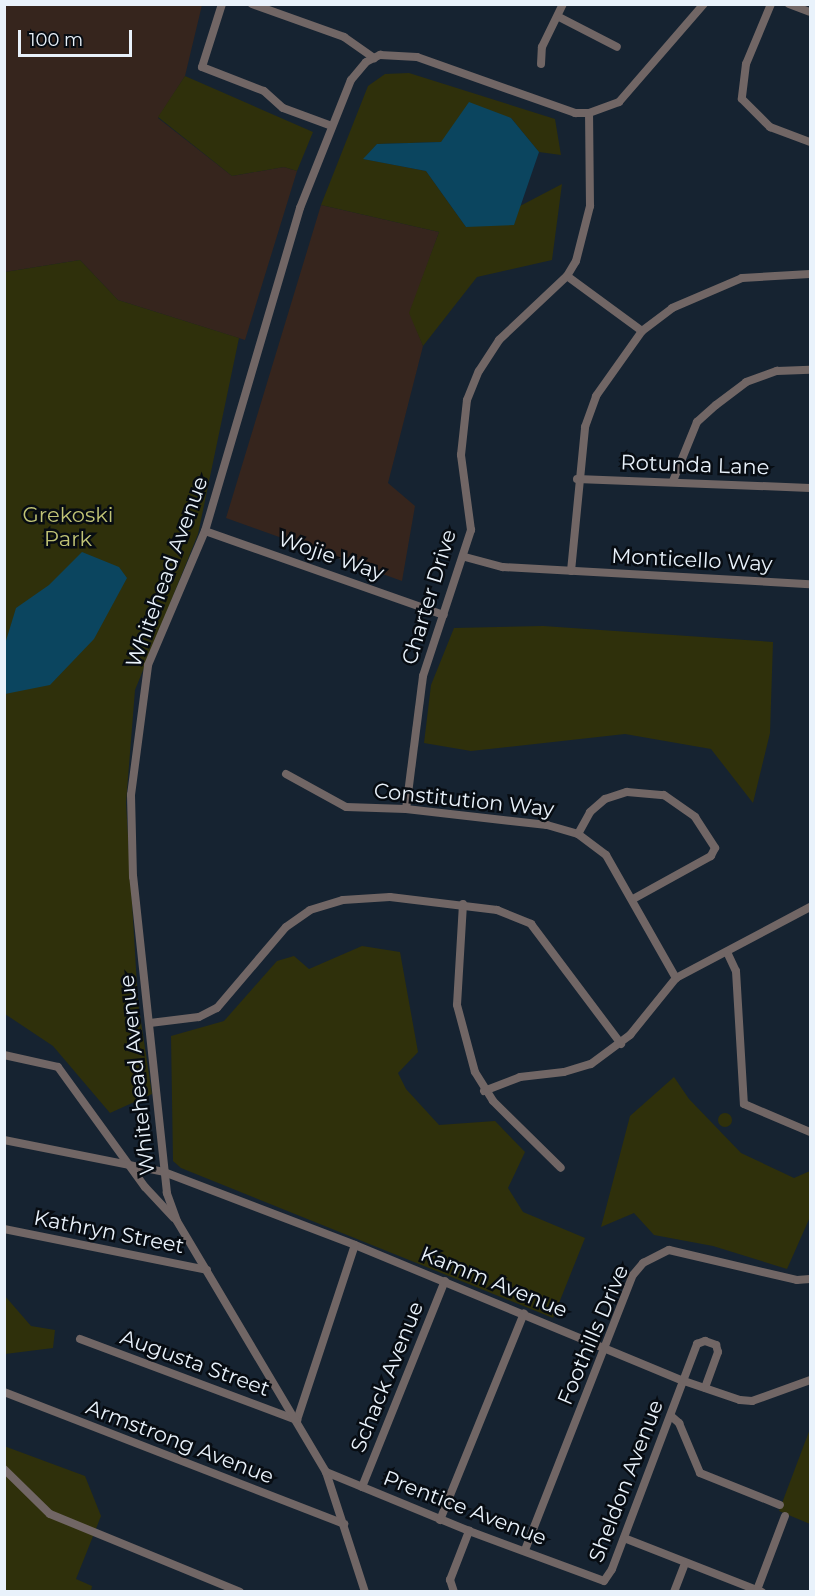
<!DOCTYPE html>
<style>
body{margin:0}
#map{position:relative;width:815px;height:1596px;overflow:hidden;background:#162331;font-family:Montserrat,sans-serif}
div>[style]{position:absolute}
.industrial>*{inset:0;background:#36251d}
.green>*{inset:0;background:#2f300b}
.round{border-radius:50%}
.water>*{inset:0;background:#0b455f}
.street>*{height:8px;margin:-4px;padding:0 4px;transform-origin:4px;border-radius:4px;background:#716665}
span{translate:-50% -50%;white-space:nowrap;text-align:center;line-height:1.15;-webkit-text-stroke:5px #070c12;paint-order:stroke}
.street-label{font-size:21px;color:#e9f2fb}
.park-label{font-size:21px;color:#c1c476}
.frame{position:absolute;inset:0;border:6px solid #e9f2fb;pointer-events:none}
.scale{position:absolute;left:18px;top:30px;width:114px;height:27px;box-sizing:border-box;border:3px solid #e9f2fb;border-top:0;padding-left:8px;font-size:18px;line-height:21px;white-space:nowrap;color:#e9f2fb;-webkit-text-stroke:4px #070c12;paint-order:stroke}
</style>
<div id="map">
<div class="industrial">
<i style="clip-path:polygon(5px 5px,202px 5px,185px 76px,158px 118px,232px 176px,284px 167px,297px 171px,245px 340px,118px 300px,80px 260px,5px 272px)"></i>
<i style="clip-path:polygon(321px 205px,439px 232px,410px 313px,423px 346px,388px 483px,415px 506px,402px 581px,226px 518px)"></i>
</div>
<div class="green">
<i style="clip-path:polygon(409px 73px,555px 119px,561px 155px,539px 152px,511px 118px,441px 142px,377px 144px,364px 159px,426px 171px,466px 227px,520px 206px,562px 184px,552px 260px,477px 277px,423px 346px,409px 313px,439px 232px,321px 205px,368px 86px,385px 74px)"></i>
<i style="clip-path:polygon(185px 76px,313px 132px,297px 171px,284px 167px,232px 176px,158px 117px)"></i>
<i style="clip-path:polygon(80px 260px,118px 300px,239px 338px,198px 534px,135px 690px,126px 803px,138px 1002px,152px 1094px,110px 1113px,53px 1046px,5px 1014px,5px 272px)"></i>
<i style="clip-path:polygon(543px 626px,773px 642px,770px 733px,753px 803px,711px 749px,625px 734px,471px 751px,424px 743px,431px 685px,454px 628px)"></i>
<i style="clip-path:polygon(362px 946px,400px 952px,418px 1052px,398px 1073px,406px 1089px,439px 1125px,495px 1121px,525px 1152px,508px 1188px,523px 1212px,585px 1238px,553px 1318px,181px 1168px,173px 1161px,171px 1036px,224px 1021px,277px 961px,294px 956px,309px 969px)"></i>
<i style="clip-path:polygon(674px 1077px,689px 1099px,741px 1153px,794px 1178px,810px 1171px,810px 1217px,787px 1269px,713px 1246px,654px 1235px,634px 1213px,601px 1227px,630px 1116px)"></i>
<i class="round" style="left:718px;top:1113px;width:14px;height:14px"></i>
<i style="clip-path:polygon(5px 1296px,31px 1326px,55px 1330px,53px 1348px,5px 1354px)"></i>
<i style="clip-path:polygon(810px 1429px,810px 1524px,779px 1511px)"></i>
<i style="clip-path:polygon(4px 1446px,85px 1476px,101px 1516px,76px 1579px,92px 1586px,91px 1591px,5px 1591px)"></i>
</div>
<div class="water">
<i style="clip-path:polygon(469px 102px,511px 118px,539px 152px,514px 225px,466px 227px,426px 171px,363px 159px,377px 144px,441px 142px)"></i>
<i style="clip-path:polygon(82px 552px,119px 567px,127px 578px,94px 639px,50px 685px,5px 694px,5px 644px,16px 608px,49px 585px)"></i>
</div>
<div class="street">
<i style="left:222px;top:4px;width:66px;rotate:107.6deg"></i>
<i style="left:202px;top:67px;width:66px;rotate:21.2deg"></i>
<i style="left:264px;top:91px;width:25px;rotate:42deg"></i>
<i style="left:283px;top:108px;width:52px;rotate:20.2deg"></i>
<i style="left:252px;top:4px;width:98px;rotate:19.7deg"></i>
<i style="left:344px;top:37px;width:37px;rotate:35deg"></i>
<i style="left:771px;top:4px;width:65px;rotate:112.6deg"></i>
<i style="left:746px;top:64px;width:35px;rotate:97deg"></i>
<i style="left:742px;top:99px;width:40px;rotate:45deg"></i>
<i style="left:770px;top:127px;width:43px;rotate:20.6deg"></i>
<i style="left:789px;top:4px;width:22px;rotate:21deg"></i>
<i style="left:559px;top:17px;width:65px;rotate:27.3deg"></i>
<i style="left:541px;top:64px;width:17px;rotate:-87deg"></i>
<i style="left:542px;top:47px;width:48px;rotate:-64deg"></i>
<i style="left:567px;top:276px;width:93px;rotate:36.3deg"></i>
<i style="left:577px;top:479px;width:233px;rotate:2.2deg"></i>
<i style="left:673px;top:481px;width:64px;rotate:-67.9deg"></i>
<i style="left:697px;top:422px;width:25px;rotate:-42deg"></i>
<i style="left:716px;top:405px;width:38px;rotate:-37deg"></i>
<i style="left:746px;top:382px;width:33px;rotate:-20deg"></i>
<i style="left:777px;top:371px;width:33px;rotate:-2deg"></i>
<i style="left:205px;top:531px;width:253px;rotate:19.4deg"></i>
<i style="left:465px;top:557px;width:39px;rotate:15deg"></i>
<i style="left:503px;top:567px;width:307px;rotate:3.2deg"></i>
<i style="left:571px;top:571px;width:145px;rotate:-84.4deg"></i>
<i style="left:585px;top:427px;width:33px;rotate:-70deg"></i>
<i style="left:596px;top:396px;width:80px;rotate:-54.7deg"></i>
<i style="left:642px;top:331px;width:38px;rotate:-37deg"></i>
<i style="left:672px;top:308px;width:76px;rotate:-23.2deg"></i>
<i style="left:742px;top:278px;width:68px;rotate:-3.4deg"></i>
<i style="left:286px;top:774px;width:68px;rotate:28.8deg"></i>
<i style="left:346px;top:807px;width:60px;rotate:1.9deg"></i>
<i style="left:406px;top:809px;width:142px;rotate:6.5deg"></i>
<i style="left:547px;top:825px;width:32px;rotate:16deg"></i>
<i style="left:578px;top:834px;width:35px;rotate:37deg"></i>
<i style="left:606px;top:855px;width:142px;rotate:60.4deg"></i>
<i style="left:406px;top:809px;width:134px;rotate:-82.7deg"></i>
<i style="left:423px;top:676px;width:154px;rotate:-71.8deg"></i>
<i style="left:471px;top:530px;width:76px;rotate:-97.6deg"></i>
<i style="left:461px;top:455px;width:55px;rotate:-83.8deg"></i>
<i style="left:467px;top:400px;width:31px;rotate:-68deg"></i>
<i style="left:479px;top:371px;width:37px;rotate:-57deg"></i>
<i style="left:499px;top:340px;width:93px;rotate:-43.3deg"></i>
<i style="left:567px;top:276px;width:17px;rotate:-59deg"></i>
<i style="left:576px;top:261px;width:57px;rotate:-75.7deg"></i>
<i style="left:590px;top:206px;width:93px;rotate:-90.6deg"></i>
<i style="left:578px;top:834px;width:25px;rotate:-61deg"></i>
<i style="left:590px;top:812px;width:20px;rotate:-41deg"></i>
<i style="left:605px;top:799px;width:23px;rotate:-18deg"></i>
<i style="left:627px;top:792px;width:37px;rotate:5deg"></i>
<i style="left:664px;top:795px;width:38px;rotate:35deg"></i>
<i style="left:695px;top:817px;width:37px;rotate:57deg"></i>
<i style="left:715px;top:848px;width:9px;rotate:117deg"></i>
<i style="left:711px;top:856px;width:89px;rotate:151.1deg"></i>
<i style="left:463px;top:904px;width:101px;rotate:93.4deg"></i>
<i style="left:457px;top:1005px;width:69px;rotate:75deg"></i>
<i style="left:475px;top:1072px;width:34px;rotate:58deg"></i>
<i style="left:493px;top:1101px;width:95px;rotate:44.6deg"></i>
<i style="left:727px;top:952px;width:21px;rotate:65deg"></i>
<i style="left:736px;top:971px;width:133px;rotate:86.6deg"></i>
<i style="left:744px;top:1104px;width:72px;rotate:23deg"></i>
<i style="left:150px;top:1023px;width:49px;rotate:-7deg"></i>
<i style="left:199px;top:1017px;width:20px;rotate:-27deg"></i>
<i style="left:217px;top:1008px;width:106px;rotate:-49.6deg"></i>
<i style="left:286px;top:927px;width:29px;rotate:-35deg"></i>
<i style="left:310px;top:910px;width:34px;rotate:-17deg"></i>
<i style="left:343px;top:900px;width:47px;rotate:-3.7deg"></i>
<i style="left:390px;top:897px;width:108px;rotate:6.9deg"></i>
<i style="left:497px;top:910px;width:37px;rotate:22deg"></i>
<i style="left:531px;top:924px;width:150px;rotate:53.1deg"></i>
<i style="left:4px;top:1055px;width:55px;rotate:12.5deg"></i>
<i style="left:58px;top:1067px;width:148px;rotate:54.1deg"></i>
<i style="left:145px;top:1187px;width:42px;rotate:46.9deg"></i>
<i style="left:484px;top:1091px;width:39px;rotate:-21deg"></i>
<i style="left:520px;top:1077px;width:44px;rotate:-6.5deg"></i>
<i style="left:564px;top:1072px;width:28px;rotate:-17deg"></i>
<i style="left:591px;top:1064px;width:49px;rotate:-36.6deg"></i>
<i style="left:630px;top:1035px;width:73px;rotate:-51.1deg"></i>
<i style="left:676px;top:978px;width:152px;rotate:-27.9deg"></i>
<i style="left:4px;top:1140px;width:163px;rotate:11.3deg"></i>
<i style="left:164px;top:1172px;width:204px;rotate:20.9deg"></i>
<i style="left:355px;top:1245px;width:356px;rotate:22.5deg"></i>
<i style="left:684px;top:1381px;width:59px;rotate:18.7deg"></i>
<i style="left:740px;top:1400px;width:12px;rotate:5deg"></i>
<i style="left:752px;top:1401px;width:62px;rotate:-19.9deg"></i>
<i style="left:4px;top:1229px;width:207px;rotate:11.4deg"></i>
<i style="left:80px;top:1339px;width:232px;rotate:20.5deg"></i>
<i style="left:297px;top:1420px;width:184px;rotate:-71.7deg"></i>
<i style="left:4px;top:1392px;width:365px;rotate:21.2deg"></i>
<i style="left:671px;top:1416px;width:11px;rotate:41deg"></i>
<i style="left:679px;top:1423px;width:54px;rotate:67.2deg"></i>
<i style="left:700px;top:1473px;width:86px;rotate:21.8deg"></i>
<i style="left:4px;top:1469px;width:64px;rotate:44.4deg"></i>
<i style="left:50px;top:1514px;width:205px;rotate:22.3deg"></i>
<i style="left:326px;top:1472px;width:155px;rotate:22.4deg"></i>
<i style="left:469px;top:1531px;width:144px;rotate:20.3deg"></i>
<i style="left:604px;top:1581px;width:14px;rotate:-56deg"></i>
<i style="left:612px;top:1569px;width:241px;rotate:-69.3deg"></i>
<i style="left:697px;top:1344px;width:9px;rotate:-21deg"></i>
<i style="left:705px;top:1341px;width:12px;rotate:20deg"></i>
<i style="left:716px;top:1345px;width:7px;rotate:74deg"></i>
<i style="left:718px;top:1352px;width:38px;rotate:110deg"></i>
<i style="left:362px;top:1487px;width:222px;rotate:-68.1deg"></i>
<i style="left:440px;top:1520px;width:223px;rotate:-67.9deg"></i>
<i style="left:624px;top:1538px;width:148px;rotate:21.4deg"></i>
<i style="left:525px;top:1550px;width:295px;rotate:-68.6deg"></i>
<i style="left:633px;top:1275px;width:16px;rotate:-50deg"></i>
<i style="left:643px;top:1263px;width:29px;rotate:-27deg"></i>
<i style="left:669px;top:1250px;width:131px;rotate:13.2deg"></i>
<i style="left:797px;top:1280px;width:13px;rotate:-4deg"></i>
<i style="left:757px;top:1590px;width:79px;rotate:-69.3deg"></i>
<i style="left:365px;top:1592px;width:126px;rotate:-108deg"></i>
<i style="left:326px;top:1472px;width:292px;rotate:-120.7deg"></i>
<i style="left:177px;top:1221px;width:30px;rotate:-110deg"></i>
<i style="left:167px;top:1193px;width:318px;rotate:-96.1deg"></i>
<i style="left:133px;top:877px;width:82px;rotate:-91.4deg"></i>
<i style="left:131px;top:795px;width:131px;rotate:-82.5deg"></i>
<i style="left:148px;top:665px;width:146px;rotate:-67deg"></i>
<i style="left:205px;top:531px;width:337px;rotate:-73.6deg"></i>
<i style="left:300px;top:208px;width:138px;rotate:-68.3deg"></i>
<i style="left:351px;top:80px;width:23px;rotate:-50deg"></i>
<i style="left:366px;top:62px;width:16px;rotate:-27deg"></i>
<i style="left:380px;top:55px;width:37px;rotate:3deg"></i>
<i style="left:417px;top:57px;width:168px;rotate:19.5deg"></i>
<i style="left:575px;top:113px;width:14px"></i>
<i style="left:589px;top:113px;width:32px;rotate:-20deg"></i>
<i style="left:619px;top:102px;width:130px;rotate:-49.1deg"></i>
<i style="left:454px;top:1592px;width:13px;rotate:-108deg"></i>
<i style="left:450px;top:1580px;width:53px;rotate:-68.8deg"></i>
<i style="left:674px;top:1592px;width:31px;rotate:-69deg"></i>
</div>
<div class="street-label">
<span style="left:695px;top:465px;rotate:2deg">Rotunda Lane</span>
<span style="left:331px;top:556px;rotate:19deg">Wojie Way</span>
<span style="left:692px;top:560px;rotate:3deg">Monticello Way</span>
<span style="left:167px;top:572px;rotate:-70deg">Whitehead Avenue</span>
<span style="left:429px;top:597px;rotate:-73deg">Charter Drive</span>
<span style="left:464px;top:800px;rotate:6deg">Constitution Way</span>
<span style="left:137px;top:1075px;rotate:-96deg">Whitehead Avenue</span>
<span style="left:109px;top:1232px;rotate:11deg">Kathryn Street</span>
<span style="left:494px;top:1282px;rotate:22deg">Kamm Avenue</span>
<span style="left:593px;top:1335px;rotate:-67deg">Foothills Drive</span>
<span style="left:195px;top:1363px;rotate:20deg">Augusta Street</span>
<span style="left:387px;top:1377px;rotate:-68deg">Schack Avenue</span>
<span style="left:180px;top:1442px;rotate:21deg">Armstrong Avenue</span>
<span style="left:626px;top:1481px;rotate:-69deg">Sheldon Avenue</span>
<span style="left:465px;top:1508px;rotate:21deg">Prentice Avenue</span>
</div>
<div class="park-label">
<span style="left:68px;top:527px">Grekoski<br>Park</span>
</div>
<div class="frame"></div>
<div class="scale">100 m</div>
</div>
